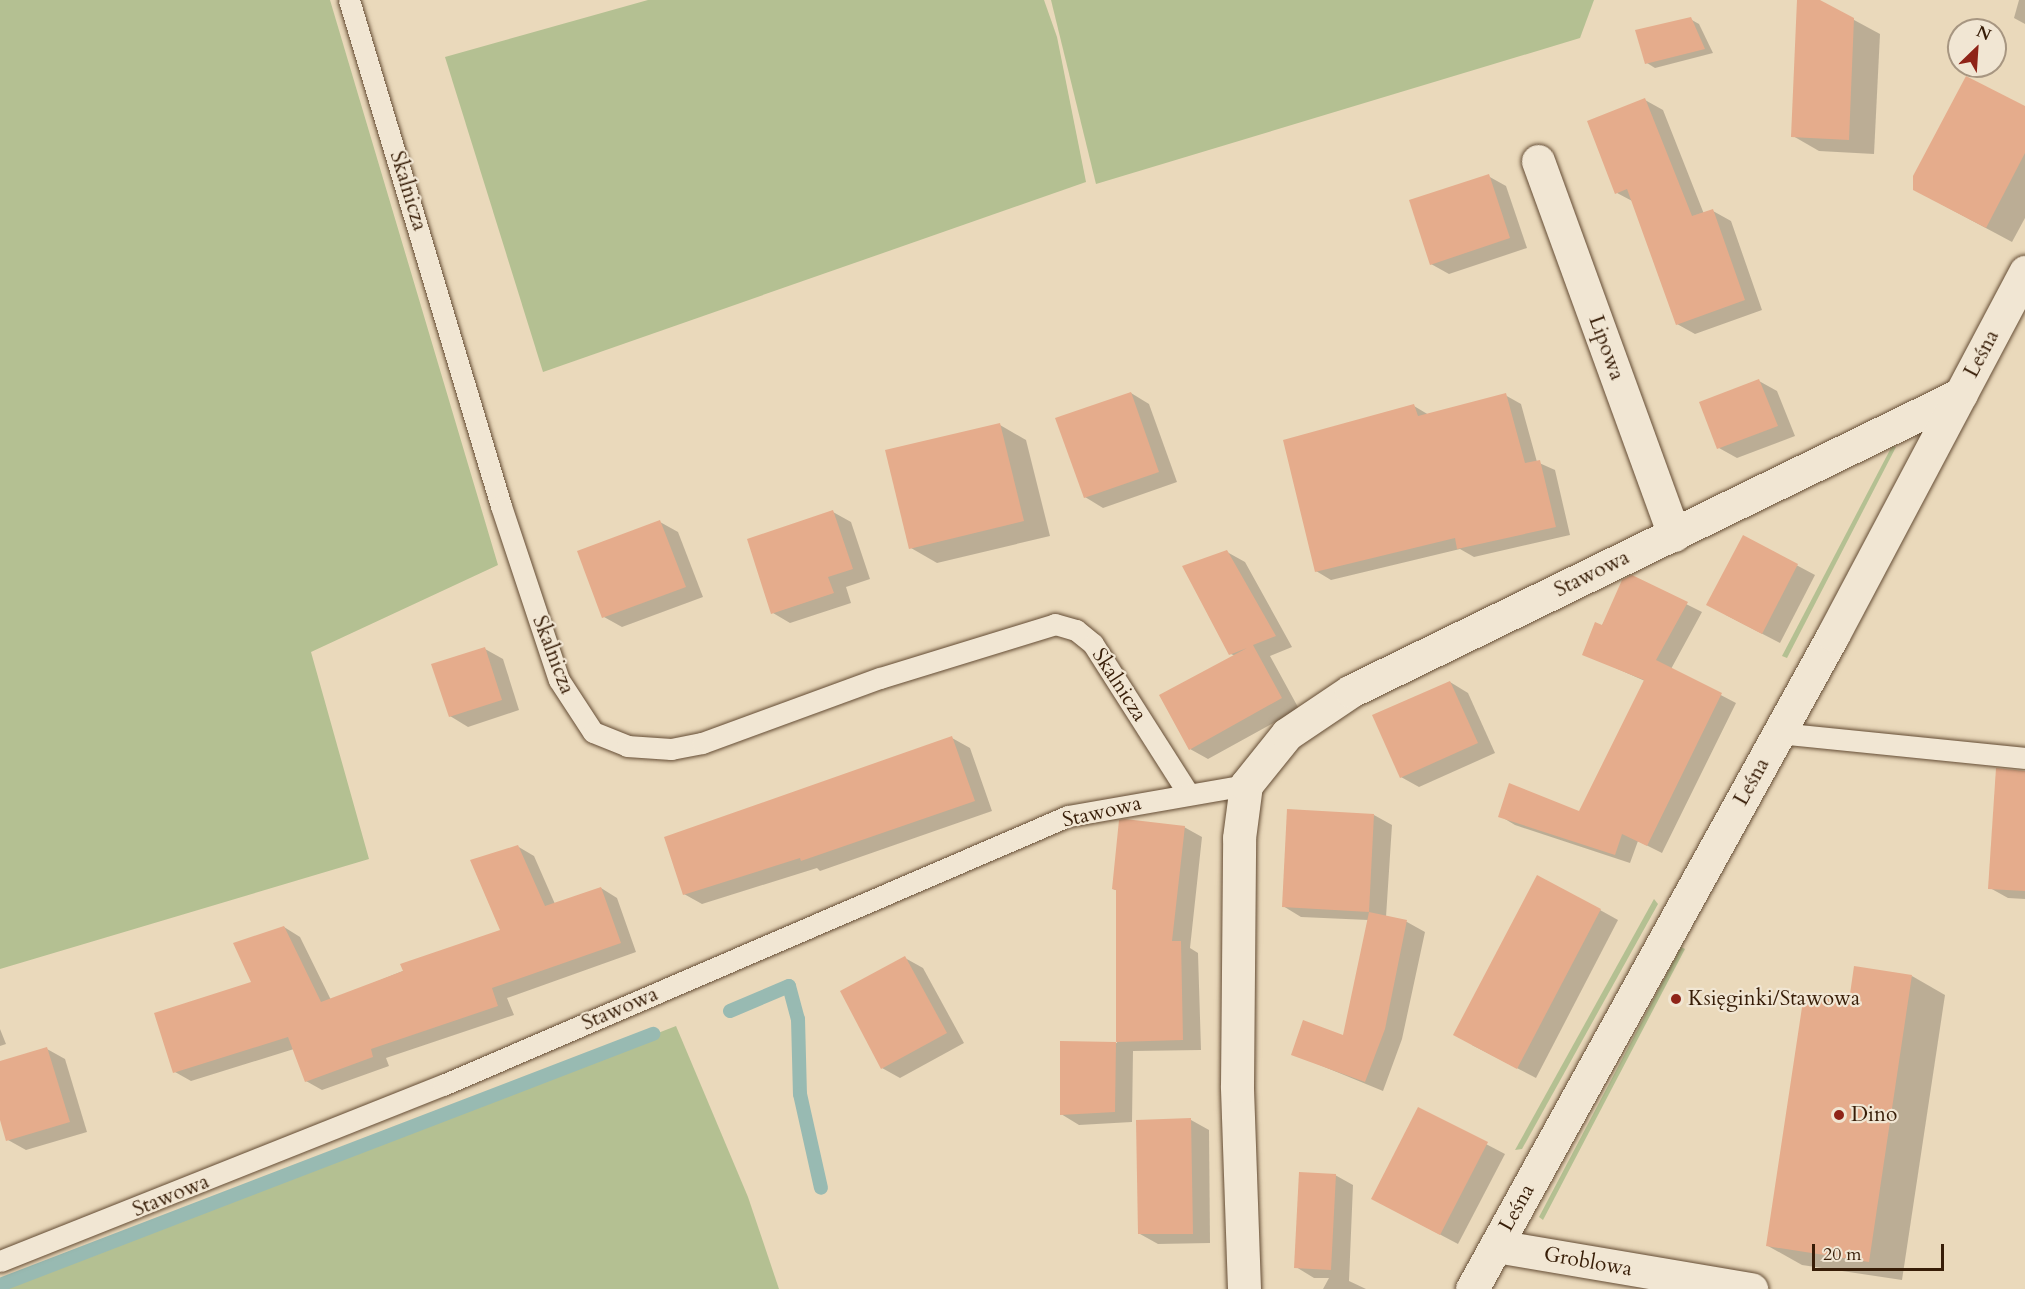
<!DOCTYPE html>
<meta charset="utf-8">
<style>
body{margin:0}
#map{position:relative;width:2025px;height:1289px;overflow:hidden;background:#ead9bb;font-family:Cardo,serif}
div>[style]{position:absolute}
.green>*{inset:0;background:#b4c092}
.shadow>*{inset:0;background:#0003}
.stream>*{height:14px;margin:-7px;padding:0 7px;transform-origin:7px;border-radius:7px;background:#98bab2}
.building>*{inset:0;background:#e5ac8c}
.roads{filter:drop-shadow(0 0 2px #644c34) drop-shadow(0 0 2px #644c34)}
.service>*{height:21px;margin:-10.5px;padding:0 10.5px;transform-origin:10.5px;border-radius:10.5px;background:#f1e6d3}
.minor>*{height:33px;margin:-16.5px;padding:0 16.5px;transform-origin:16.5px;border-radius:16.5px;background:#f1e6d3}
.secondary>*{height:33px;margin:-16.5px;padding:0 16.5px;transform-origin:16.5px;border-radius:16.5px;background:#f1e6d3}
.dots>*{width:16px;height:16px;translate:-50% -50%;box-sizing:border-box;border:3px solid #f1e6d3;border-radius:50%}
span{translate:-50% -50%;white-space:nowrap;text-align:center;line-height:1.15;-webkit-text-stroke:4.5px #f1e6d3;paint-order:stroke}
.street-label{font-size:21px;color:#371d07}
.poi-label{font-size:21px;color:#371d07}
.left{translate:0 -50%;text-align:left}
.north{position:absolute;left:1947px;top:18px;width:60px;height:60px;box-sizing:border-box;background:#f1e6d3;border:2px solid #a79681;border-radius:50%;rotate:25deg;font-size:16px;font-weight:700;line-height:24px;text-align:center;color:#371d07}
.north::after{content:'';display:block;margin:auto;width:21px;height:27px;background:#8f2418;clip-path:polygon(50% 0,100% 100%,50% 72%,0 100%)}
.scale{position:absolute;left:1812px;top:1244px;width:132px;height:27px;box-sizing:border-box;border:3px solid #371d07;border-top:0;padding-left:8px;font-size:18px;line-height:21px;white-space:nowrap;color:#371d07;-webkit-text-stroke:4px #f1e6d3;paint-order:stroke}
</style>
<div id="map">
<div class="green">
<i style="clip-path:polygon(0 0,330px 0,498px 565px,311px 652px,369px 859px,0 969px)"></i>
<i style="clip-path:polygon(648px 0,1044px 0,1057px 37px,1086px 182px,543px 372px,445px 57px)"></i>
<i style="clip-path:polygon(1051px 0,1594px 0,1580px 38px,1096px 184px)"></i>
<i style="clip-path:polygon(1892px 446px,1896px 447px,1787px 658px,1782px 656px)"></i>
<i style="clip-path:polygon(1654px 899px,1658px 904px,1522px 1149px,1515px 1150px)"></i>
<i style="clip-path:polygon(1681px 947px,1685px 949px,1543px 1220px,1539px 1217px)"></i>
<i style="clip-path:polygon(676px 1026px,748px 1197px,779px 1289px,0 1289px)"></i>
</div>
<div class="shadow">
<i style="clip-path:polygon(1799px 0,1817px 0,1880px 34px,1874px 154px,1819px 151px,1793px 136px)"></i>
<i style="clip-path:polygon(2019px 0,2025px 0,2025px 24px,2014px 18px)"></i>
<i style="clip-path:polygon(1690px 19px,1699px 24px,1713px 53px,1655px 68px,1647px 63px)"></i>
<i style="clip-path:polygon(1645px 100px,1663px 110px,1704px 214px,1713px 211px,1731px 221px,1762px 310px,1695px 334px,1677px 324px,1634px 202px,1617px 193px)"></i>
<i style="clip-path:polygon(2025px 108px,2025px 218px,2012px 242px,1941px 204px)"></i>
<i style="clip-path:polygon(1488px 176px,1506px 186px,1527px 248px,1449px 274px,1431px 264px)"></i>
<i style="clip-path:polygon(1759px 381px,1777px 391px,1795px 436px,1737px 458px,1719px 448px)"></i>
<i style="clip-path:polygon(1131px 393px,1149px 404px,1177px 482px,1103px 508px,1085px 497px)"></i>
<i style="clip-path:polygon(1505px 395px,1521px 404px,1537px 462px,1555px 470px,1570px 535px,1474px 557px,1460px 549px,1331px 580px,1316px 571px,1414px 406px,1429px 415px)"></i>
<i style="clip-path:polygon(1000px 425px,1026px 440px,1050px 536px,937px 563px,911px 548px)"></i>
<i style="clip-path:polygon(833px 512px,851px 522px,870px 579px,846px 587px,851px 603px,790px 623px,773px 613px)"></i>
<i style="clip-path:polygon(660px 522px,678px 532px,703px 597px,622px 627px,604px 617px)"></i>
<i style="clip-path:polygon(1744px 537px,1815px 575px,1780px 643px,1726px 615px)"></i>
<i style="clip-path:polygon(1227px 552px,1245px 562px,1292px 647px,1270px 656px,1299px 709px,1208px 759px,1190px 749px,1235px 656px,1231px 654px)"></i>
<i style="clip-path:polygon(1632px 577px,1702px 612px,1671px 669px,1736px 703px,1662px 853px,1638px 841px,1630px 863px,1515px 825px,1500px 816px,1580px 813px,1645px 681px,1584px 654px)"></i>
<i style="clip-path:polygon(485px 649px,503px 659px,519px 710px,468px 727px,450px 716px)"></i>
<i style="clip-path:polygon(1450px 682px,1468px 693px,1495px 753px,1419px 787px,1401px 777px)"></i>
<i style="clip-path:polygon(952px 738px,970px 748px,992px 811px,820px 871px,817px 868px,702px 904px,684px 894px)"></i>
<i style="clip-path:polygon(2025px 784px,2025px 899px,2008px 898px,1990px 888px)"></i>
<i style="clip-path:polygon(1374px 815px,1392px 825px,1386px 917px,1407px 922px,1425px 932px,1402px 1039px,1383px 1091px,1293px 1054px,1344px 1037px,1368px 920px,1301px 917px,1283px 906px)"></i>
<i style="clip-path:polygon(1184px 827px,1202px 837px,1190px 948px,1198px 953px,1201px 1050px,1133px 1051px,1132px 1122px,1079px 1125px,1061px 1114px,1062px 1043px,1117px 1043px,1118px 891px,1113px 889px)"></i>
<i style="clip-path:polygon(517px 846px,534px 856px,555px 904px,601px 888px,617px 898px,636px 952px,507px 998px,514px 1015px,386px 1058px,389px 1066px,322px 1090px,306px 1081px,294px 1049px,191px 1081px,175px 1072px,253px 983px,284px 927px,300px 937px,331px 1000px,502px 931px)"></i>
<i style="clip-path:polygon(1600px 910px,1618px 920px,1536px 1078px,1472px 1045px)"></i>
<i style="clip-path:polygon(905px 958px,923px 968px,964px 1043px,900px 1078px,882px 1068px)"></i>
<i style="clip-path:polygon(1912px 976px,1945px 995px,1902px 1280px,1802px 1265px,1768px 1246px,1850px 1002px)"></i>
<i style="clip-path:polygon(0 1029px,6px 1044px,0 1046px)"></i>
<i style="clip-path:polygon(47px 1049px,65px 1059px,87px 1132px,26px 1150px,8px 1140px,0 1114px,0 1063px)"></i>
<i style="clip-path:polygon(1419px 1109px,1505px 1154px,1458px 1244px,1390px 1208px)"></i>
<i style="clip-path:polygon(1191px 1120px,1209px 1130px,1210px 1243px,1158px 1244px,1140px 1234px)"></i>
<i style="clip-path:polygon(1335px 1175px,1353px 1185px,1349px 1281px,1366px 1289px,1323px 1289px,1329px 1278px,1314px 1278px,1296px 1267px)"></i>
</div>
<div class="stream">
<i style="left:730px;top:1011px;width:64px;rotate:-23deg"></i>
<i style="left:789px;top:986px;width:34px;rotate:75deg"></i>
<i style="left:798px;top:1019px;width:75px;rotate:88.5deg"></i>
<i style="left:800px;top:1094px;width:96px;rotate:77.4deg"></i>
<i style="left:0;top:1285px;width:700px;rotate:-21.03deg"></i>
</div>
<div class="building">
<i style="clip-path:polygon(1797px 0,1820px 0,1854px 18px,1849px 140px,1791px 137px)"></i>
<i style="clip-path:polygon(1691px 17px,1705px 49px,1645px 64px,1635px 30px)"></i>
<i style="clip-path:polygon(1966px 76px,2025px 106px,2025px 153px,1986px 228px,1913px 190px,1913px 176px)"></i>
<i style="clip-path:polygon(1645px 98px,1692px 216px,1713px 209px,1745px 300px,1676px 325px,1627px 189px,1615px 194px,1587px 121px)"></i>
<i style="clip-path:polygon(1489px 174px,1510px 238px,1430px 265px,1409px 200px)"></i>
<i style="clip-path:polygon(1759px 379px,1778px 426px,1717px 449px,1699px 402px)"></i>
<i style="clip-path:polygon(1131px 392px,1159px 472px,1084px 498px,1055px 418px)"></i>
<i style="clip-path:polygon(1506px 393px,1525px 463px,1540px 460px,1556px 527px,1457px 549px,1455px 538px,1315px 572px,1283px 440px,1414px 404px,1418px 416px)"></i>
<i style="clip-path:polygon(1000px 423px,1024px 521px,909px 549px,885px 450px)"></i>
<i style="clip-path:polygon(833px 510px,853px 569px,828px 577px,834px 593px,771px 614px,747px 539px)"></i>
<i style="clip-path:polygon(660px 520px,686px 587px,602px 618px,577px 551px)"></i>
<i style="clip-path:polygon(1743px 535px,1798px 564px,1762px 634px,1706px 605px)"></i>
<i style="clip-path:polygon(1227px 550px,1276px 636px,1253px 645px,1282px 698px,1189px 750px,1159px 695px,1247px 648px,1229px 655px,1182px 566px)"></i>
<i style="clip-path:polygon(1632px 575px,1688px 602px,1656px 660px,1722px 693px,1647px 846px,1622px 834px,1615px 855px,1498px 817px,1509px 783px,1579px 811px,1644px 680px,1582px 655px,1595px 622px,1602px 625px,1622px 580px)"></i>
<i style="clip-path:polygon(485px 647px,502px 700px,449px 717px,431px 664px)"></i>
<i style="clip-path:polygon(1450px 681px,1478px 743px,1400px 778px,1372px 715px)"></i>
<i style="clip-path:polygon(952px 736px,975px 801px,801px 861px,800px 858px,683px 895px,664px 837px)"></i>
<i style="clip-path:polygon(1996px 768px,2025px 771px,2025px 891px,1988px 889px)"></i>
<i style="clip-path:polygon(1287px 809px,1374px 814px,1369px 912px,1282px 907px)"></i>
<i style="clip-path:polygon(1125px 819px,1185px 826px,1172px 941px,1181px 941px,1183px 1040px,1116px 1042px,1116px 890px,1112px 889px,1119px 820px)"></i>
<i style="clip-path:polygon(518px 845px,545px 906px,601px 887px,621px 943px,492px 988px,498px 1006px,371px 1049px,373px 1057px,305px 1082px,288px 1037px,173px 1073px,154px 1013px,251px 982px,233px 943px,284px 926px,321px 1002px,403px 971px,400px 964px,500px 930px,470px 860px)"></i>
<i style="clip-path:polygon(1537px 875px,1601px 909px,1517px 1069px,1453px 1035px)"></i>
<i style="clip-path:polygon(1369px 912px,1407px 920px,1385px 1029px,1365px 1082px,1291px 1055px,1303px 1020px,1343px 1035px)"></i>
<i style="clip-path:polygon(905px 956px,947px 1033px,881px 1069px,840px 991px)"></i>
<i style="clip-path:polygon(1854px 966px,1912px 975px,1869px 1262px,1766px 1246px,1804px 994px,1849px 1001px)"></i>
<i style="clip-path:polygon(1060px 1041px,1116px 1042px,1115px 1112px,1060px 1115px)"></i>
<i style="clip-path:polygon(47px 1047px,70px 1122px,6px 1141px,0 1120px,0 1061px)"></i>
<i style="clip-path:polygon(1418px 1107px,1488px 1142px,1440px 1235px,1371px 1199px)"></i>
<i style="clip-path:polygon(1191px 1118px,1193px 1234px,1138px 1234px,1136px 1120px)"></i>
<i style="clip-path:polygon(1299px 1172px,1336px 1174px,1331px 1270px,1294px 1268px)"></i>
</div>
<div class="roads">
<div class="service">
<i style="left:349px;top:0;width:528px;rotate:73.28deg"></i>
<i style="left:501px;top:506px;width:183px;rotate:71.6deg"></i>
<i style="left:559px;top:680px;width:62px;rotate:56.8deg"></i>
<i style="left:593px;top:732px;width:37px;rotate:22deg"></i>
<i style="left:627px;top:746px;width:44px;rotate:3.9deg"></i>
<i style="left:671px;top:749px;width:32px;rotate:-11deg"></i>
<i style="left:702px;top:743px;width:189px;rotate:-20.1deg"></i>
<i style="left:880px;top:678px;width:183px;rotate:-17.1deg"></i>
<i style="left:1055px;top:624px;width:22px;rotate:16deg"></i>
<i style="left:1076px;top:630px;width:22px;rotate:39deg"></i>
<i style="left:1093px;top:644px;width:177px;rotate:57.5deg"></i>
<i style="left:1779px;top:733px;width:247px;rotate:5.8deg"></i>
<i style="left:0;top:1261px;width:477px;rotate:-21.7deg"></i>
<i style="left:443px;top:1085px;width:680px;rotate:-23.29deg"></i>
<i style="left:1068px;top:816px;width:181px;rotate:-9.9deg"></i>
</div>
<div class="minor">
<i style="left:1538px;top:161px;width:398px;rotate:70deg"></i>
<i style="left:1496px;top:1246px;width:259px;rotate:9.6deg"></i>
<i style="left:1244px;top:1289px;width:203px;rotate:-92deg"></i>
<i style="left:1237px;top:1086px;width:248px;rotate:-89.5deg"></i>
<i style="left:1239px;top:838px;width:53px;rotate:-82.5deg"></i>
<i style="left:1246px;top:785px;width:65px;rotate:-51.2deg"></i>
<i style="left:1287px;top:734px;width:77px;rotate:-33.9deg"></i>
<i style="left:1351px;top:691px;width:678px;rotate:-25.96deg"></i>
</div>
<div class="secondary">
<i style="left:1472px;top:1289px;width:747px;rotate:-61.1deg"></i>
<i style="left:1833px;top:635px;width:411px;rotate:-62.1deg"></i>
</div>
</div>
<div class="dots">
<i style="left:1676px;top:999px;background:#8f2418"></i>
<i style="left:1839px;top:1115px;background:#8f2418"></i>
</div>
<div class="street-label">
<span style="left:408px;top:191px;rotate:73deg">Skalnicza</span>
<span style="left:1606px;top:348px;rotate:70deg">Lipowa</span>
<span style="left:1982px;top:354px;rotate:-62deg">Leśna</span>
<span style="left:1592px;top:574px;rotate:-26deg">Stawowa</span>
<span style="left:553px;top:655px;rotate:69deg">Skalnicza</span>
<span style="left:1119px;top:685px;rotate:57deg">Skalnicza</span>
<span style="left:1752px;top:782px;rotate:-61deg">Leśna</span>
<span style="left:1102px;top:812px;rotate:-13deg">Stawowa</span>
<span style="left:620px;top:1009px;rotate:-23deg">Stawowa</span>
<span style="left:171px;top:1196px;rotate:-22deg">Stawowa</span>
<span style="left:1517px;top:1208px;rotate:-61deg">Leśna</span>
<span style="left:1588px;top:1262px;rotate:10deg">Groblowa</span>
</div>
<div class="poi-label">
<span class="left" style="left:1688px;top:999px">Księginki/Stawowa</span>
<span class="left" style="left:1851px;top:1115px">Dino</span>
</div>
<div class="north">N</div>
<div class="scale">20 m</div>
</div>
